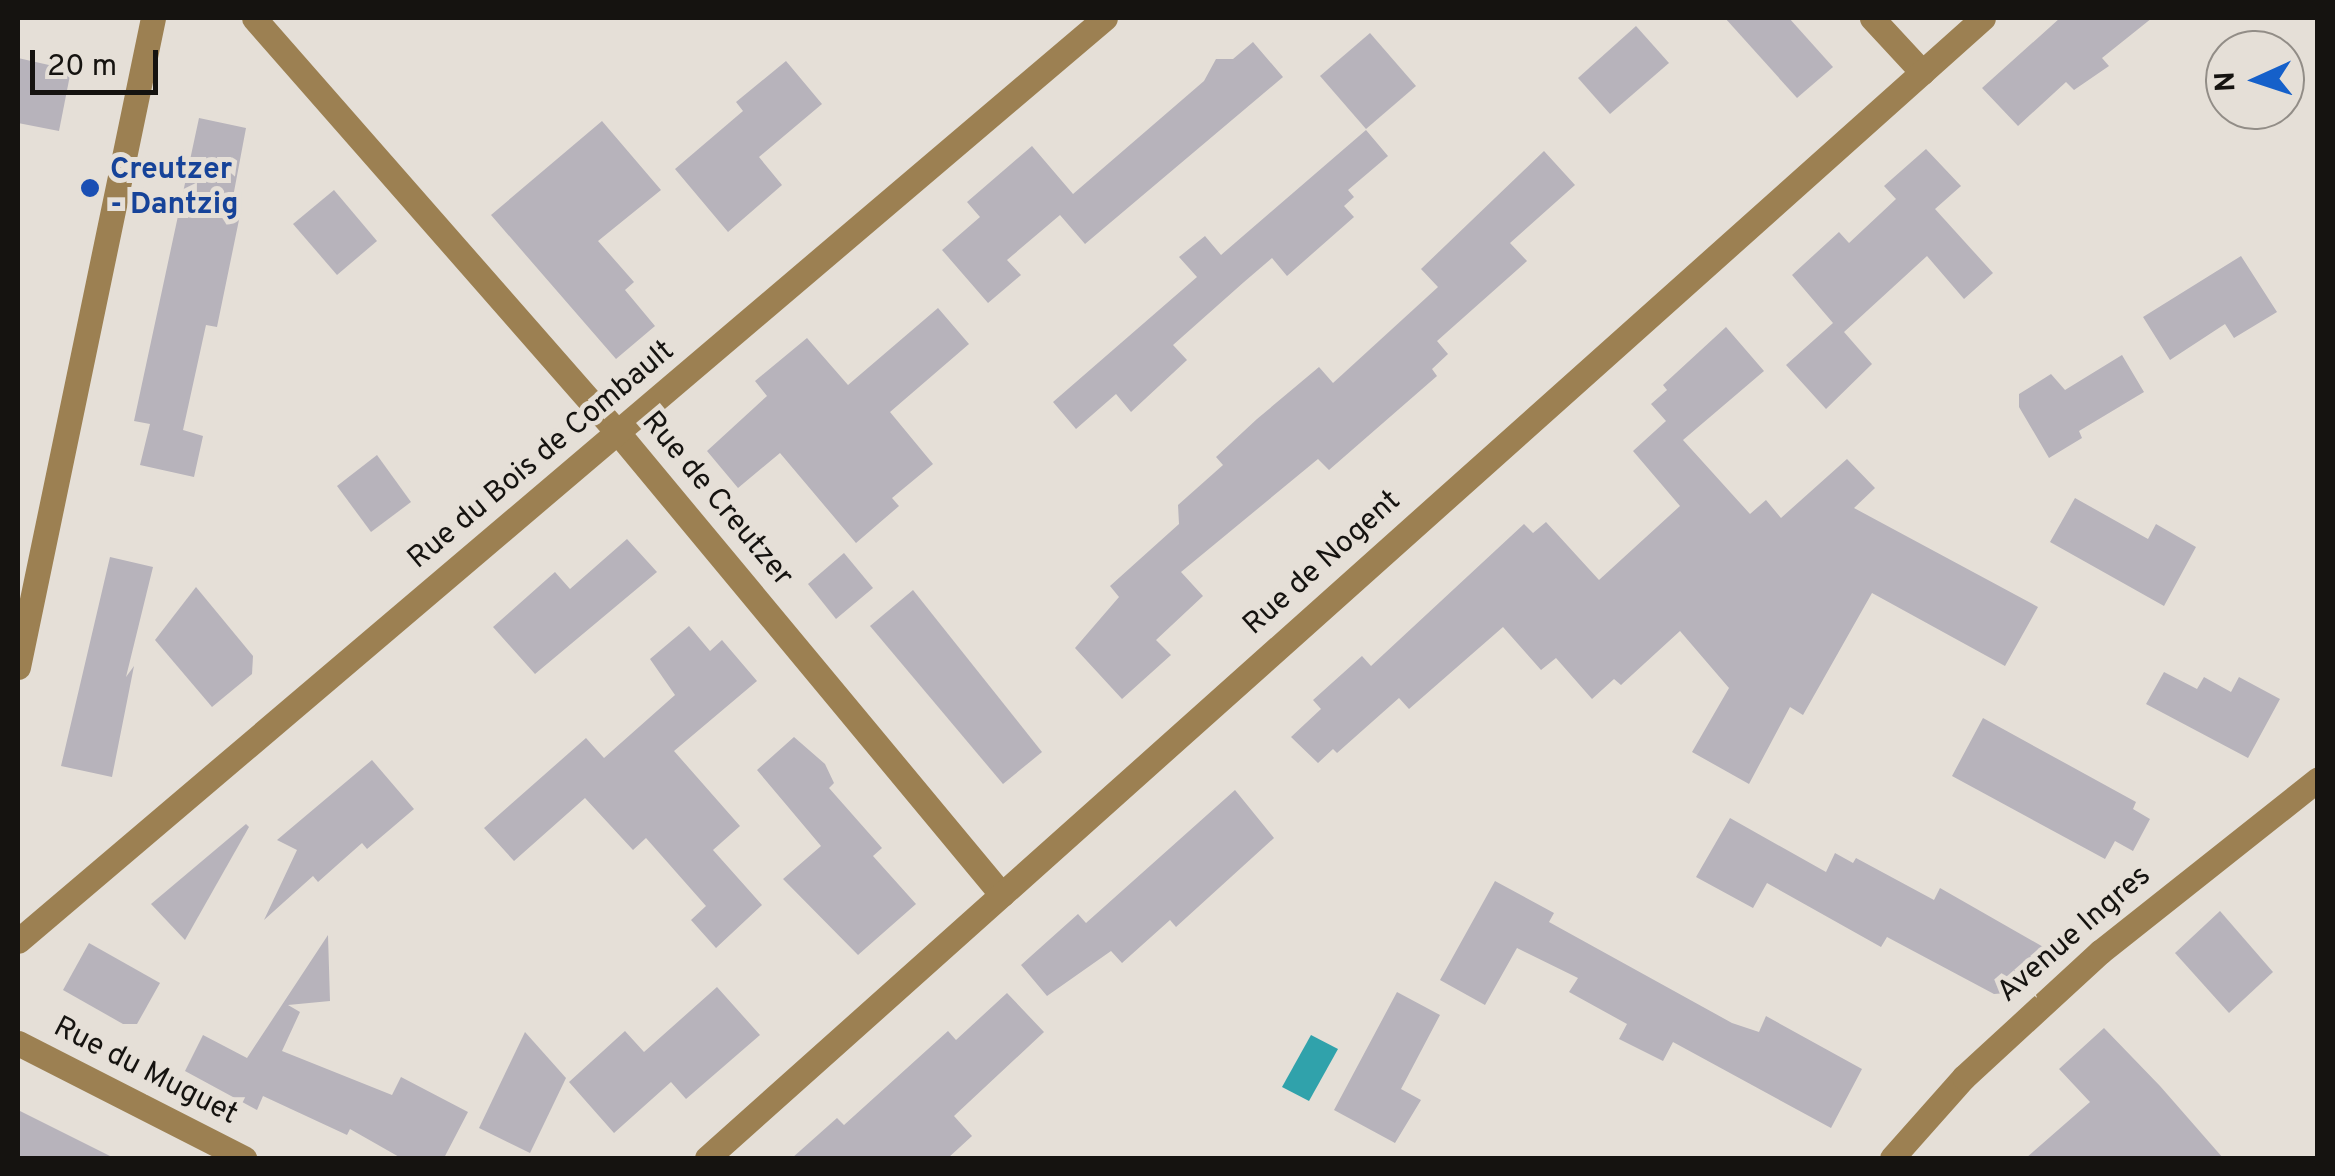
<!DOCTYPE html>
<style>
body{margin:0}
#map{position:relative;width:2335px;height:1176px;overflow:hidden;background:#e5dfd7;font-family:Overpass,sans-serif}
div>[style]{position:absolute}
.water>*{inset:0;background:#30a2ab}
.building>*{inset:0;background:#b7b3bb}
.minor>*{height:25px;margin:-12.5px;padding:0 12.5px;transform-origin:12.5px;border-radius:12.5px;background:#9c8052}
.dots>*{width:28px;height:28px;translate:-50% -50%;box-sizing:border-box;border:5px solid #e5dfd7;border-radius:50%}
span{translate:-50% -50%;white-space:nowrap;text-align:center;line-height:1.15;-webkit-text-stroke:10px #e5dfd7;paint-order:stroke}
.transit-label{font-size:30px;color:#164399;font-weight:700}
.left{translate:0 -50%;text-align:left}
.street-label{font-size:30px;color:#151310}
.frame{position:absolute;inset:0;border:20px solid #151310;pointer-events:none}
.north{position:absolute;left:2205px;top:30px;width:100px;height:100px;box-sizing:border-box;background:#e5dfd7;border:2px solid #928d87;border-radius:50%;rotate:267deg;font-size:28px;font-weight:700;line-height:40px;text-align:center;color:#151310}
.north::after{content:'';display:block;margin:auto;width:35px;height:45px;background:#1560ca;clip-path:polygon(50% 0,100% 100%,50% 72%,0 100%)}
.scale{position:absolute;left:30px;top:50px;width:128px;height:45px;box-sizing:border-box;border:5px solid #151310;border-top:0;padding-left:12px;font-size:30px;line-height:35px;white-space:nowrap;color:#151310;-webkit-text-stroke:8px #e5dfd7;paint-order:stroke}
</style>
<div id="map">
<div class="water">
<i style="clip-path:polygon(1311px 1035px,1338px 1049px,1309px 1101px,1282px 1087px)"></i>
</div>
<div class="building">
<i style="clip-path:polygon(1725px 18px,1789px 18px,1833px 67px,1797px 98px)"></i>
<i style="clip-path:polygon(2060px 18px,2152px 18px,2102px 58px,2109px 66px,2074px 90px,2066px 82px,2018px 126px,1982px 88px)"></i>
<i style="clip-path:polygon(1636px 26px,1669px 63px,1610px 114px,1578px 78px)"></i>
<i style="clip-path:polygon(1370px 33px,1416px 86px,1366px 129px,1320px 76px)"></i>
<i style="clip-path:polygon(1253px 42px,1283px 77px,1085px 244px,1060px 215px,1007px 260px,1021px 275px,988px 303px,942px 250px,980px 217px,967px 202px,1032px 146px,1073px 194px,1204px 81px,1216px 59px,1233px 59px)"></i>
<i style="clip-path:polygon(18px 58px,71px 70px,59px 131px,18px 123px)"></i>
<i style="clip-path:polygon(786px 61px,822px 104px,759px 157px,782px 185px,728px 232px,675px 169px,743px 111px,736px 102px)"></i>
<i style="clip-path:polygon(199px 118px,246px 128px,230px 213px,240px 215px,217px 327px,206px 325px,183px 430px,203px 436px,194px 477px,140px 465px,150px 424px,134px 421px)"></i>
<i style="clip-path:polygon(602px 121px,661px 190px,598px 241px,634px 282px,625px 290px,655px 326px,616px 359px,491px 215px)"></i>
<i style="clip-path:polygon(1366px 130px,1388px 156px,1348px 190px,1354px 197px,1344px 206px,1354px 217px,1287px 276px,1272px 258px,1244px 282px,1173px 345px,1187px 360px,1131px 412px,1116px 394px,1076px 429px,1053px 402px,1197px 277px,1179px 257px,1205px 236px,1221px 255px)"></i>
<i style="clip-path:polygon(1926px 149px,1961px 186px,1935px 209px,1993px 273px,1964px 299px,1927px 256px,1844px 332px,1872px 364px,1826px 409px,1786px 365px,1833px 323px,1792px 275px,1839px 232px,1849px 243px,1896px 199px,1884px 186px)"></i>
<i style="clip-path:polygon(1544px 151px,1575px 185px,1510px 243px,1527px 261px,1437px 341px,1448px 354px,1432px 369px,1437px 376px,1329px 470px,1318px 459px,1181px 572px,1203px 596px,1156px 640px,1171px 655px,1122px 699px,1075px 648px,1119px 597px,1110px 586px,1179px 524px,1178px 505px,1223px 465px,1216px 457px,1257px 419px,1319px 367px,1333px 383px,1438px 287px,1421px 269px)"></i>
<i style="clip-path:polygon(334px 190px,377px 241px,337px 275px,293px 224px)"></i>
<i style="clip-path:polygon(2241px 256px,2277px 312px,2234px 338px,2225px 324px,2170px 360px,2143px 317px)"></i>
<i style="clip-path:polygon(938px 308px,969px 344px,890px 412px,933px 464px,892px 498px,899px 506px,856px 543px,780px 453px,738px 488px,707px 451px,767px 396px,755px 381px,807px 338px,848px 385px)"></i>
<i style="clip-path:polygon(1726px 327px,1764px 371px,1683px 440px,1750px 514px,1766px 500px,1781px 518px,1847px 459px,1875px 488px,1854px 508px,2038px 607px,2005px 666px,1872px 593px,1803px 715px,1790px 707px,1749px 784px,1692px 752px,1729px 688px,1680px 631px,1621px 685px,1614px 679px,1592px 699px,1556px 658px,1541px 670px,1503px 627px,1409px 709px,1399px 698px,1337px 753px,1333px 749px,1318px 763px,1291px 737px,1321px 709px,1313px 700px,1362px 656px,1371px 666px,1524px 524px,1533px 533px,1546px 522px,1599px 580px,1680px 506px,1633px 451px,1666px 421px,1651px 404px,1667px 390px,1663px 385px)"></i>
<i style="clip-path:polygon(2122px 355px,2144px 392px,2079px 431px,2082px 438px,2049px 458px,2019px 407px,2019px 394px,2051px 374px,2065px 390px)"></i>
<i style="clip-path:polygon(377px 455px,411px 502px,371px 532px,337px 486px)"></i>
<i style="clip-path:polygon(2075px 498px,2148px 539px,2156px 524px,2196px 547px,2164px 606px,2050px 542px)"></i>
<i style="clip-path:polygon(627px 539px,657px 572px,535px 674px,493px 627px,555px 572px,570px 589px)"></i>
<i style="clip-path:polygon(844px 553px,873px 588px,836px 619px,808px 584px)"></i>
<i style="clip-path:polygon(110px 557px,153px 567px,126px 677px,134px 666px,112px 777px,61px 766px)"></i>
<i style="clip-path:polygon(196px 587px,253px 656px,252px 674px,212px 707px,155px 640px)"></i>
<i style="clip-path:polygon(913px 590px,1042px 752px,1003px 784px,870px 626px)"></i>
<i style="clip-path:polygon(689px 626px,710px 651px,722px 640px,757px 681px,674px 751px,740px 826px,713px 850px,762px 905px,716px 948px,691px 920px,706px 906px,646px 838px,633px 850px,585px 798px,514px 861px,484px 828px,586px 738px,604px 758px,675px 695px,650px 659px)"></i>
<i style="clip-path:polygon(2164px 672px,2197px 689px,2204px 677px,2231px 692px,2239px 677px,2280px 699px,2248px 758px,2146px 704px)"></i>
<i style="clip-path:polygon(1983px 718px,2136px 802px,2133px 809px,2150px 819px,2133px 851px,2115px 841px,2105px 859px,1952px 776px)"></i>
<i style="clip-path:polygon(794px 737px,825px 764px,834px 783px,829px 788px,882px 848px,873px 856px,916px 904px,858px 955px,783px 879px,821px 846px,757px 770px)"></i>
<i style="clip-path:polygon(372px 760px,414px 809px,367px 849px,362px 843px,318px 882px,313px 876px,264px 920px,297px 850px,277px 840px)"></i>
<i style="clip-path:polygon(1235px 790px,1274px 838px,1176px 927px,1170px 920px,1122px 963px,1111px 951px,1047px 996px,1021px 965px,1078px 914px,1086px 923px)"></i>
<i style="clip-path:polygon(1730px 818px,1826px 872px,1835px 853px,1853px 863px,1856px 858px,1934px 900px,1940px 888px,2052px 952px,2007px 993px,1994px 994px,1887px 937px,1881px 947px,1767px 883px,1753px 908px,1696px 877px)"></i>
<i style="clip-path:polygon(246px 824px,249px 827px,185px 940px,151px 904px)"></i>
<i style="clip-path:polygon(1495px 881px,1554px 913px,1549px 922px,1732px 1023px,1759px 1032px,1766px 1016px,1862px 1069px,1831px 1128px,1673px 1042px,1663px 1061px,1619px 1039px,1627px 1024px,1569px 992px,1578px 978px,1517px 948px,1485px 1005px,1440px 980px)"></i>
<i style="clip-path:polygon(2220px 911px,2273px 972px,2229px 1013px,2175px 953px)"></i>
<i style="clip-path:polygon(328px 935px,330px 1001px,288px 1005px,300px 1012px,282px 1051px,392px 1095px,401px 1077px,468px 1112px,444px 1158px,401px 1158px,350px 1129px,347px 1135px,263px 1096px,257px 1110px,185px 1071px,203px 1035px,247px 1058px)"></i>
<i style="clip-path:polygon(89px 943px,160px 983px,137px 1024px,123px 1024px,63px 990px)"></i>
<i style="clip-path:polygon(717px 987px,760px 1035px,686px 1099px,671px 1082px,614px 1133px,569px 1082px,625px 1031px,644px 1052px)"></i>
<i style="clip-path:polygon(1397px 992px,1440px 1015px,1401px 1089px,1421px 1100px,1395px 1143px,1334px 1110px)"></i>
<i style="clip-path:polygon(1007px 993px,1044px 1032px,954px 1116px,972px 1136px,948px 1158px,792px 1158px,837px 1118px,844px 1125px,948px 1031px,956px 1040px)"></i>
<i style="clip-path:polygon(2104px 1028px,2160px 1086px,2223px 1158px,2026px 1158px,2090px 1102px,2059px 1069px)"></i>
<i style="clip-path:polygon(525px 1032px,566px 1078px,530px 1153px,479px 1128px)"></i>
<i style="clip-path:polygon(18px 1110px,114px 1158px,18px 1158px)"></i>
</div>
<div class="minor">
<i style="left:254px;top:18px;width:553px;rotate:48.74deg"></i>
<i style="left:619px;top:434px;width:599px;rotate:50.28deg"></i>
<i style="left:1872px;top:18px;width:74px;rotate:47.2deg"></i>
<i style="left:18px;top:667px;width:663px;rotate:-78.25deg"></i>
<i style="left:18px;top:941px;width:1426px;rotate:-40.34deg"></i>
<i style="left:18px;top:1043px;width:254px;rotate:27deg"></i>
<i style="left:707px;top:1158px;width:1711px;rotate:-41.78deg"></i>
<i style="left:1892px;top:1158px;width:108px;rotate:-48.4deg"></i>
<i style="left:1964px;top:1077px;width:185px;rotate:-42.6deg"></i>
<i style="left:2100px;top:952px;width:278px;rotate:-38.4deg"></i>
</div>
<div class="dots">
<i style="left:90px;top:188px;background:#1a4fb4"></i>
</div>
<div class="transit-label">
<span class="left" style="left:110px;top:188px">Creutzer<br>- Dantzig</span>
</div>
<div class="street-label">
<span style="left:542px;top:456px;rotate:-40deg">Rue du Bois de Combault</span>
<span style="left:716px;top:500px;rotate:50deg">Rue de Creutzer</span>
<span style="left:1323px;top:564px;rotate:-42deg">Rue de Nogent</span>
<span style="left:2075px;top:935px;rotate:-41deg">Avenue Ingres</span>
<span style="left:145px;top:1072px;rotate:27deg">Rue du Muguet</span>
</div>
<div class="frame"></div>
<div class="north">N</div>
<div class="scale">20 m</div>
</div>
